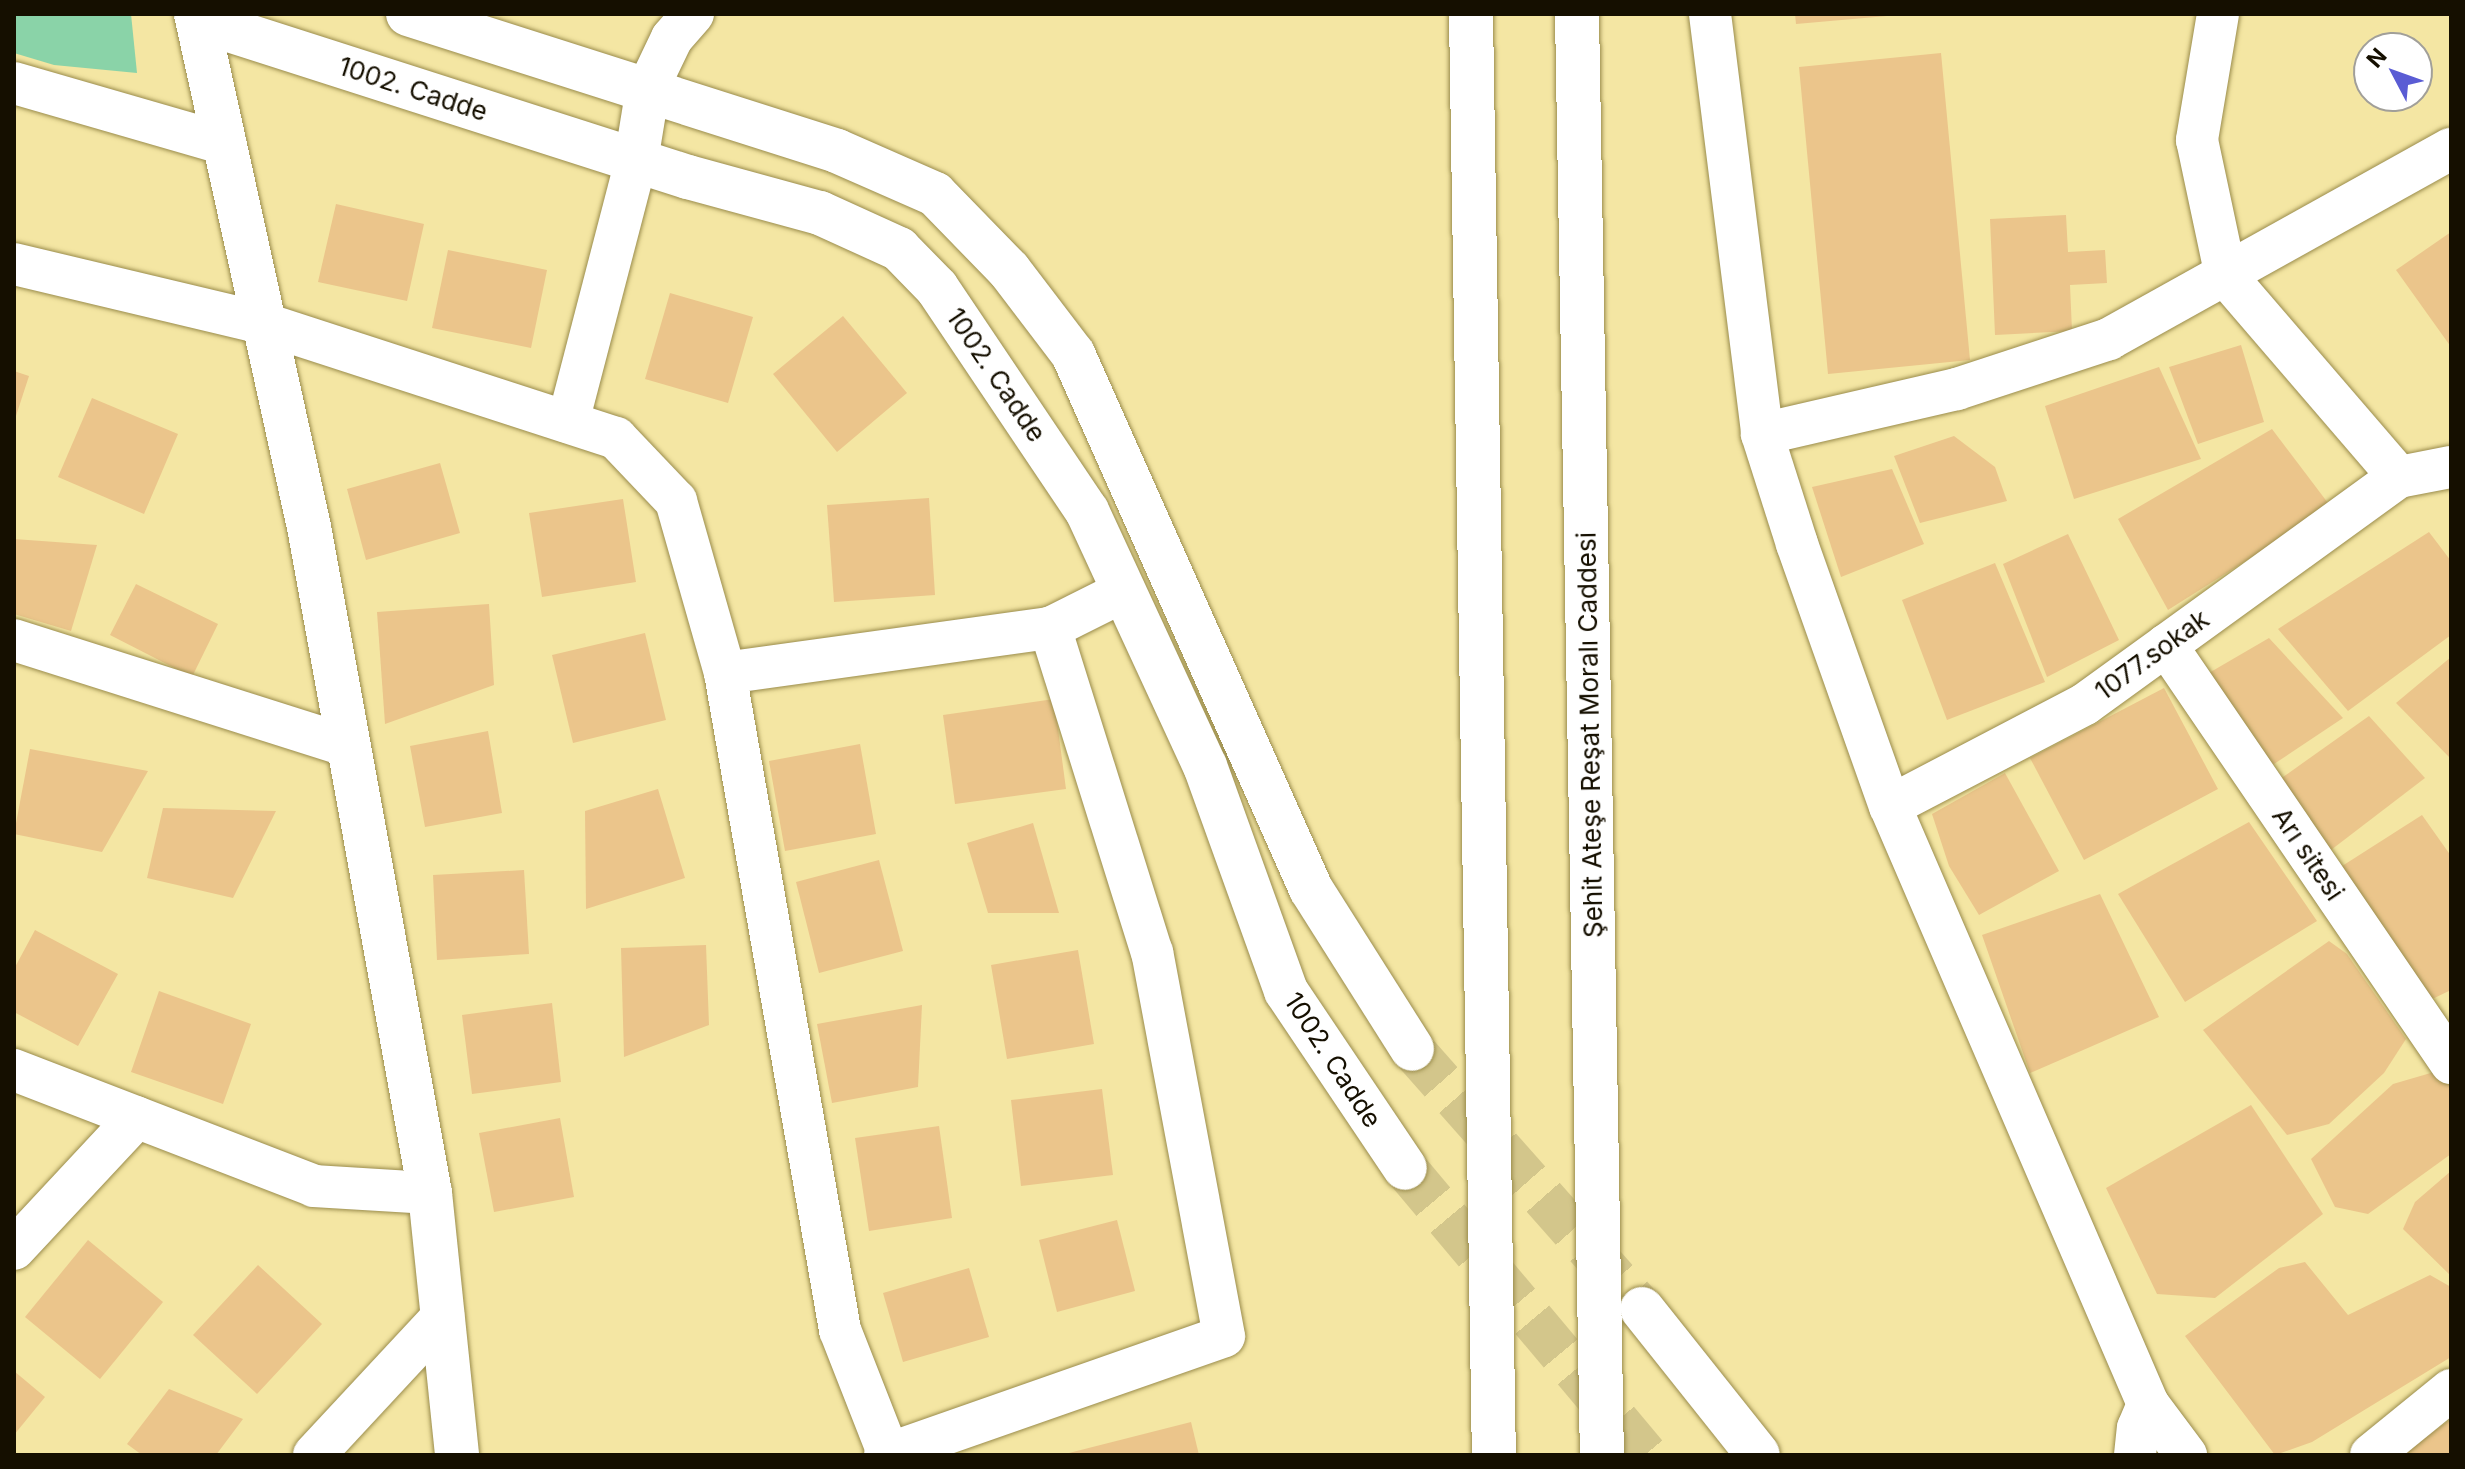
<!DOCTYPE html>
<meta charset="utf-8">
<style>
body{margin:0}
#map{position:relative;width:2465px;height:1469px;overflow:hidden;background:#f4e6a3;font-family:Inter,sans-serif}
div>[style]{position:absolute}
.green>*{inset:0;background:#8ad3a8}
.building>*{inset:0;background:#ebc58b}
.secondary-tunnel>*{height:44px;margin-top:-22px;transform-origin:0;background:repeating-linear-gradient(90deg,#d3c68b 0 44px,transparent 0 66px)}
.roads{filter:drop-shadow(0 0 2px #9a8c4c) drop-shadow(0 0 2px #9a8c4c)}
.street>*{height:42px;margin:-21px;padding:0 21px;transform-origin:21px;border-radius:21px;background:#fff}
.secondary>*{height:44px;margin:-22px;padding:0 22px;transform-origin:22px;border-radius:22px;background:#fff}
span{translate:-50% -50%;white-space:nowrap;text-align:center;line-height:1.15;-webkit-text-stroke:7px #fff;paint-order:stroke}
.street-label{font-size:26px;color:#150f00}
.frame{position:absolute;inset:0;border:16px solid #150f00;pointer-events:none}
.north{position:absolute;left:2353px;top:32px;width:80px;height:80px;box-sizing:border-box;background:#fff;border:2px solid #a19f99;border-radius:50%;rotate:311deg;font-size:22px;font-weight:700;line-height:32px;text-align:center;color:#150f00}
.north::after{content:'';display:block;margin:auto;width:28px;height:36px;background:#5a5cd4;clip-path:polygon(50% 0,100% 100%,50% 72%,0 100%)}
</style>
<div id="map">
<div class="green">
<i style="clip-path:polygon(14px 14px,131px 14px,137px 73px,54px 65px,14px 53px)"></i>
</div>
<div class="building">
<i style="clip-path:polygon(1795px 14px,1887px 14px,1887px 16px,1796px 24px)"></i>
<i style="clip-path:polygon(1941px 53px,1970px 360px,1828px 374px,1799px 67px)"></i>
<i style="clip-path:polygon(336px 204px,424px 224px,407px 301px,318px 282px)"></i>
<i style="clip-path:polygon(2066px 215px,2068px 252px,2105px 250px,2107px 283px,2070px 285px,2072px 331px,1995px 335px,1990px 219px)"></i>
<i style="clip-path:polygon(2451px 232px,2451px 347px,2396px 270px)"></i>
<i style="clip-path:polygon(448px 250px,547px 270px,531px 348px,432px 328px)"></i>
<i style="clip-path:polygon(670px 293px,753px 317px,728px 403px,645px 379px)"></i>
<i style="clip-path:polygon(843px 316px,907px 393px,837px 452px,773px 374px)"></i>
<i style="clip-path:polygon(2241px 345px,2264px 422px,2198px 444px,2169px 367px)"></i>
<i style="clip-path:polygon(2159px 367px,2201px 459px,2074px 499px,2045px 406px)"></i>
<i style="clip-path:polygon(14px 371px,29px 376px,15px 419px,14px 419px)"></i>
<i style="clip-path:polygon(92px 398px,178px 434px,144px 514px,58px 477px)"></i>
<i style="clip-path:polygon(2272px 429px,2331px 507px,2168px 610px,2118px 519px)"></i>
<i style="clip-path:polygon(1954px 436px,1995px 467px,2007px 501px,1920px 523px,1894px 456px)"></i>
<i style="clip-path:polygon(440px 463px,460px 533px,366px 560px,347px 489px)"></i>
<i style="clip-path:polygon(1892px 469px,1924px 544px,1841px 577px,1812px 487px)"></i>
<i style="clip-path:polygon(929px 498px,935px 595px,834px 602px,827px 505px)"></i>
<i style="clip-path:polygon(623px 499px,636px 582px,542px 597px,529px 513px)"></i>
<i style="clip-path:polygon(2429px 532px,2451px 561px,2451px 635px,2348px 711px,2278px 629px)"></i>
<i style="clip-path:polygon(2068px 534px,2119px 640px,2047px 677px,2003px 564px)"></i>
<i style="clip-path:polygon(14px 539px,97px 545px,71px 631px,14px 614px)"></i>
<i style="clip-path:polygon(1995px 563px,2045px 682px,1947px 720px,1902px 600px)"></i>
<i style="clip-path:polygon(136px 584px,218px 624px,192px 677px,110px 635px)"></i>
<i style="clip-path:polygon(489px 604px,494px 685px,385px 724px,377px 612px)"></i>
<i style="clip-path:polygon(645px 633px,666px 720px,573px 743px,552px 655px)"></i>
<i style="clip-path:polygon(2269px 638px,2343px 718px,2268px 768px,2202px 677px)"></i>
<i style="clip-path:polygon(2451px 657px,2451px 759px,2396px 703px)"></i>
<i style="clip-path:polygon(2164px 688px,2218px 789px,2084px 860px,2030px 758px)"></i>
<i style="clip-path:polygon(1054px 699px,1066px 789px,955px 804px,943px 715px)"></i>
<i style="clip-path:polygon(2369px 716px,2425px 778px,2327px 853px,2276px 782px)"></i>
<i style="clip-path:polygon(488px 731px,502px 813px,425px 827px,410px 746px)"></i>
<i style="clip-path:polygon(860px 744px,876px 834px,785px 851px,769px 761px)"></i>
<i style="clip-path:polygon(30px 749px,148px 771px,102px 852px,14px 834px)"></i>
<i style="clip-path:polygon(2005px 773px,2059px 871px,1979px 915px,1949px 866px,1932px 814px)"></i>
<i style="clip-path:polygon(658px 789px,685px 878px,586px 909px,585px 811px)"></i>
<i style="clip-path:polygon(163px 808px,276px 811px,233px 898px,147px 878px)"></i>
<i style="clip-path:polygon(2422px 815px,2451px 856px,2451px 990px,2424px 1003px,2339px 868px)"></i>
<i style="clip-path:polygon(2249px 822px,2317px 921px,2185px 1002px,2118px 894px)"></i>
<i style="clip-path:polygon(1033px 823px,1059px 913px,988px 913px,967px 843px)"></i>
<i style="clip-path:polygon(879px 860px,903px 951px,819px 973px,796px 882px)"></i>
<i style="clip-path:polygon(524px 870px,529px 954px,437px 960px,433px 875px)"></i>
<i style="clip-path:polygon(2100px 894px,2159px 1017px,2030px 1073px,1982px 935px)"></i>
<i style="clip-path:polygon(35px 930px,118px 974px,78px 1046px,14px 1012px,14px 969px)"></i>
<i style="clip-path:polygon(2329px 941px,2347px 954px,2406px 1039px,2384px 1073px,2329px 1124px,2287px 1135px,2203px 1030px)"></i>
<i style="clip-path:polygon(706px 945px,709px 1025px,624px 1057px,621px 948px)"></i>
<i style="clip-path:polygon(1078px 950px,1094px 1044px,1007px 1059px,991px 965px)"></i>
<i style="clip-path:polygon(159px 991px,251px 1024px,223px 1104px,131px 1072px)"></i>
<i style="clip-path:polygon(552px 1003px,561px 1082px,472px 1094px,462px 1015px)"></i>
<i style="clip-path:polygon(922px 1005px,918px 1087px,832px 1103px,817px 1024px)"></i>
<i style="clip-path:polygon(2441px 1070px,2451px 1089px,2451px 1154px,2368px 1214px,2335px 1207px,2311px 1159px,2393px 1084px)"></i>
<i style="clip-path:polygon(1102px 1089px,1113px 1175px,1021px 1186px,1011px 1100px)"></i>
<i style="clip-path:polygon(2251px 1105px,2323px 1214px,2215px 1298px,2157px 1294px,2106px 1188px)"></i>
<i style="clip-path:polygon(560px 1118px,574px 1197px,494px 1212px,479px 1133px)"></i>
<i style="clip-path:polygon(939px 1126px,952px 1218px,869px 1231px,855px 1138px)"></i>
<i style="clip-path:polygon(2451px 1171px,2451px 1276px,2403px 1229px,2415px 1202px)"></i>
<i style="clip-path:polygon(1117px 1220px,1135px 1291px,1057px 1312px,1039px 1240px)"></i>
<i style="clip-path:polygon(88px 1240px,163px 1302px,100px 1379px,25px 1317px)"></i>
<i style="clip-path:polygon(2305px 1262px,2348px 1315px,2430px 1275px,2451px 1287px,2451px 1357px,2312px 1442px,2275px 1455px,2185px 1336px,2279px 1268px)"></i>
<i style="clip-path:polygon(258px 1265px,322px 1324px,257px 1394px,193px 1335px)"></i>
<i style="clip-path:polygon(969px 1268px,989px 1337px,903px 1362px,883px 1293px)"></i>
<i style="clip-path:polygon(14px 1371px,45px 1397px,14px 1435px)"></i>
<i style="clip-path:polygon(169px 1389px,243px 1419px,216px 1455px,142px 1455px,127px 1444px)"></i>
<i style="clip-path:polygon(2451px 1419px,2451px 1455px,2400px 1455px)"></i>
<i style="clip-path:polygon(1191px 1422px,1199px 1455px,1065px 1455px,1065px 1454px)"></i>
</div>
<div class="secondary-tunnel">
<i style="left:1412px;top:1049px;width:347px;rotate:48.5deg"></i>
<i style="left:1405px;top:1168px;width:375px;rotate:50deg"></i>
</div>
<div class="roads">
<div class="street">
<i style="left:1710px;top:14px;width:423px;rotate:82.9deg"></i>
<i style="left:1762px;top:434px;width:115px;rotate:72.3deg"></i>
<i style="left:1797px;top:544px;width:278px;rotate:70.5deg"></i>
<i style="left:1890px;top:806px;width:651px;rotate:66.66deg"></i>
<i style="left:2148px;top:1404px;width:64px;rotate:53.3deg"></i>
<i style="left:2218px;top:14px;width:128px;rotate:99.5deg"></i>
<i style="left:2197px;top:140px;width:139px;rotate:78deg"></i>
<i style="left:2226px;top:276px;width:265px;rotate:49.3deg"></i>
<i style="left:14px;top:83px;width:220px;rotate:16.1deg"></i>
<i style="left:648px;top:88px;width:55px;rotate:-64.4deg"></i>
<i style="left:672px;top:38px;width:32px;rotate:-49deg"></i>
<i style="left:14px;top:264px;width:258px;rotate:13.4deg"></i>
<i style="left:265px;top:324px;width:369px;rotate:18deg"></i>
<i style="left:616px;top:438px;width:87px;rotate:46.4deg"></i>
<i style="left:676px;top:501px;width:179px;rotate:74.1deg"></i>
<i style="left:725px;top:673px;width:667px;rotate:80.07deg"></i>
<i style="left:840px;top:1330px;width:134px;rotate:68.6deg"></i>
<i style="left:568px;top:422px;width:270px;rotate:-75.4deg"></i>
<i style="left:1762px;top:434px;width:200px;rotate:-13deg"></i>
<i style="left:1957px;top:389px;width:160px;rotate:-18.2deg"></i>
<i style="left:2109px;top:339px;width:391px;rotate:-29.1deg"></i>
<i style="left:14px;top:640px;width:351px;rotate:17.6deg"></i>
<i style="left:2166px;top:645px;width:506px;rotate:55.71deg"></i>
<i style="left:725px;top:673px;width:328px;rotate:-7.9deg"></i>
<i style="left:1050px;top:628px;width:83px;rotate:-26.6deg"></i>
<i style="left:1890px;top:806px;width:220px;rotate:-27.6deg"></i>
<i style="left:2085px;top:704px;width:387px;rotate:-35.9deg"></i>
<i style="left:2399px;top:477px;width:53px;rotate:-10.9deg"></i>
<i style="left:14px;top:1070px;width:322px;rotate:21.1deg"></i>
<i style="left:314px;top:1186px;width:116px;rotate:3.5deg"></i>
<i style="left:14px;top:1249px;width:180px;rotate:-47deg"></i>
<i style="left:314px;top:1455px;width:190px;rotate:-47.1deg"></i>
<i style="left:885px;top:1455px;width:359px;rotate:-19.3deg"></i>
<i style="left:1224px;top:1336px;width:390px;rotate:-100.6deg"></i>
<i style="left:1152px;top:953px;width:341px;rotate:-107.4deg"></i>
<i style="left:2135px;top:1455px;width:27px;rotate:-84deg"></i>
<i style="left:2138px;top:1428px;width:26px;rotate:-67deg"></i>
<i style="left:2371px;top:1455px;width:103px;rotate:-39.1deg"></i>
</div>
<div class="secondary">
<i style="left:196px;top:14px;width:525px;rotate:77.58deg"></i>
<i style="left:309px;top:527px;width:677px;rotate:79.7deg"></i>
<i style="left:430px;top:1193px;width:263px;rotate:84.1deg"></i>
<i style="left:408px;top:14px;width:450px;rotate:17.7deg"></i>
<i style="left:837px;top:151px;width:107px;rotate:23.7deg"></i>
<i style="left:935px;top:194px;width:106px;rotate:45.8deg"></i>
<i style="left:1009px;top:270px;width:106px;rotate:52.7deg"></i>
<i style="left:1073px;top:354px;width:586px;rotate:66.02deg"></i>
<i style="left:1311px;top:889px;width:189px;rotate:57.7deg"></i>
<i style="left:1471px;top:14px;width:1441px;rotate:89.09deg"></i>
<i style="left:1577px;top:14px;width:1441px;rotate:89.01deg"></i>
<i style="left:198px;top:20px;width:515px;rotate:17.77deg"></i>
<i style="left:688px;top:177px;width:137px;rotate:15.3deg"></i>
<i style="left:820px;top:213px;width:87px;rotate:24.5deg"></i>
<i style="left:899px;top:249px;width:54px;rotate:45.7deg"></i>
<i style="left:937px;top:288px;width:269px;rotate:56.1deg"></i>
<i style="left:1087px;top:511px;width:281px;rotate:65.2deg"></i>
<i style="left:1205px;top:766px;width:239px;rotate:70.2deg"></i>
<i style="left:1286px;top:991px;width:213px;rotate:56.1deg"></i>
<i style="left:636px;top:161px;width:74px;rotate:-80.7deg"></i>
<i style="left:1642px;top:1309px;width:186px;rotate:51.5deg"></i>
</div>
</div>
<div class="street-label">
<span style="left:413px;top:89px;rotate:18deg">1002. Cadde</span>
<span style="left:996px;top:375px;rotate:56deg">1002. Cadde</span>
<span style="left:2152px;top:655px;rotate:-36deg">1077.sokak</span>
<span style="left:1590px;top:735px;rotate:-91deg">Şehit Ateşe Reşat Moralı Caddesi</span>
<span style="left:2308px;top:854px;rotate:56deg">Arı sitesi</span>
<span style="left:1333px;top:1060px;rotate:57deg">1002. Cadde</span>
</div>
<div class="frame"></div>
<div class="north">N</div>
</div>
